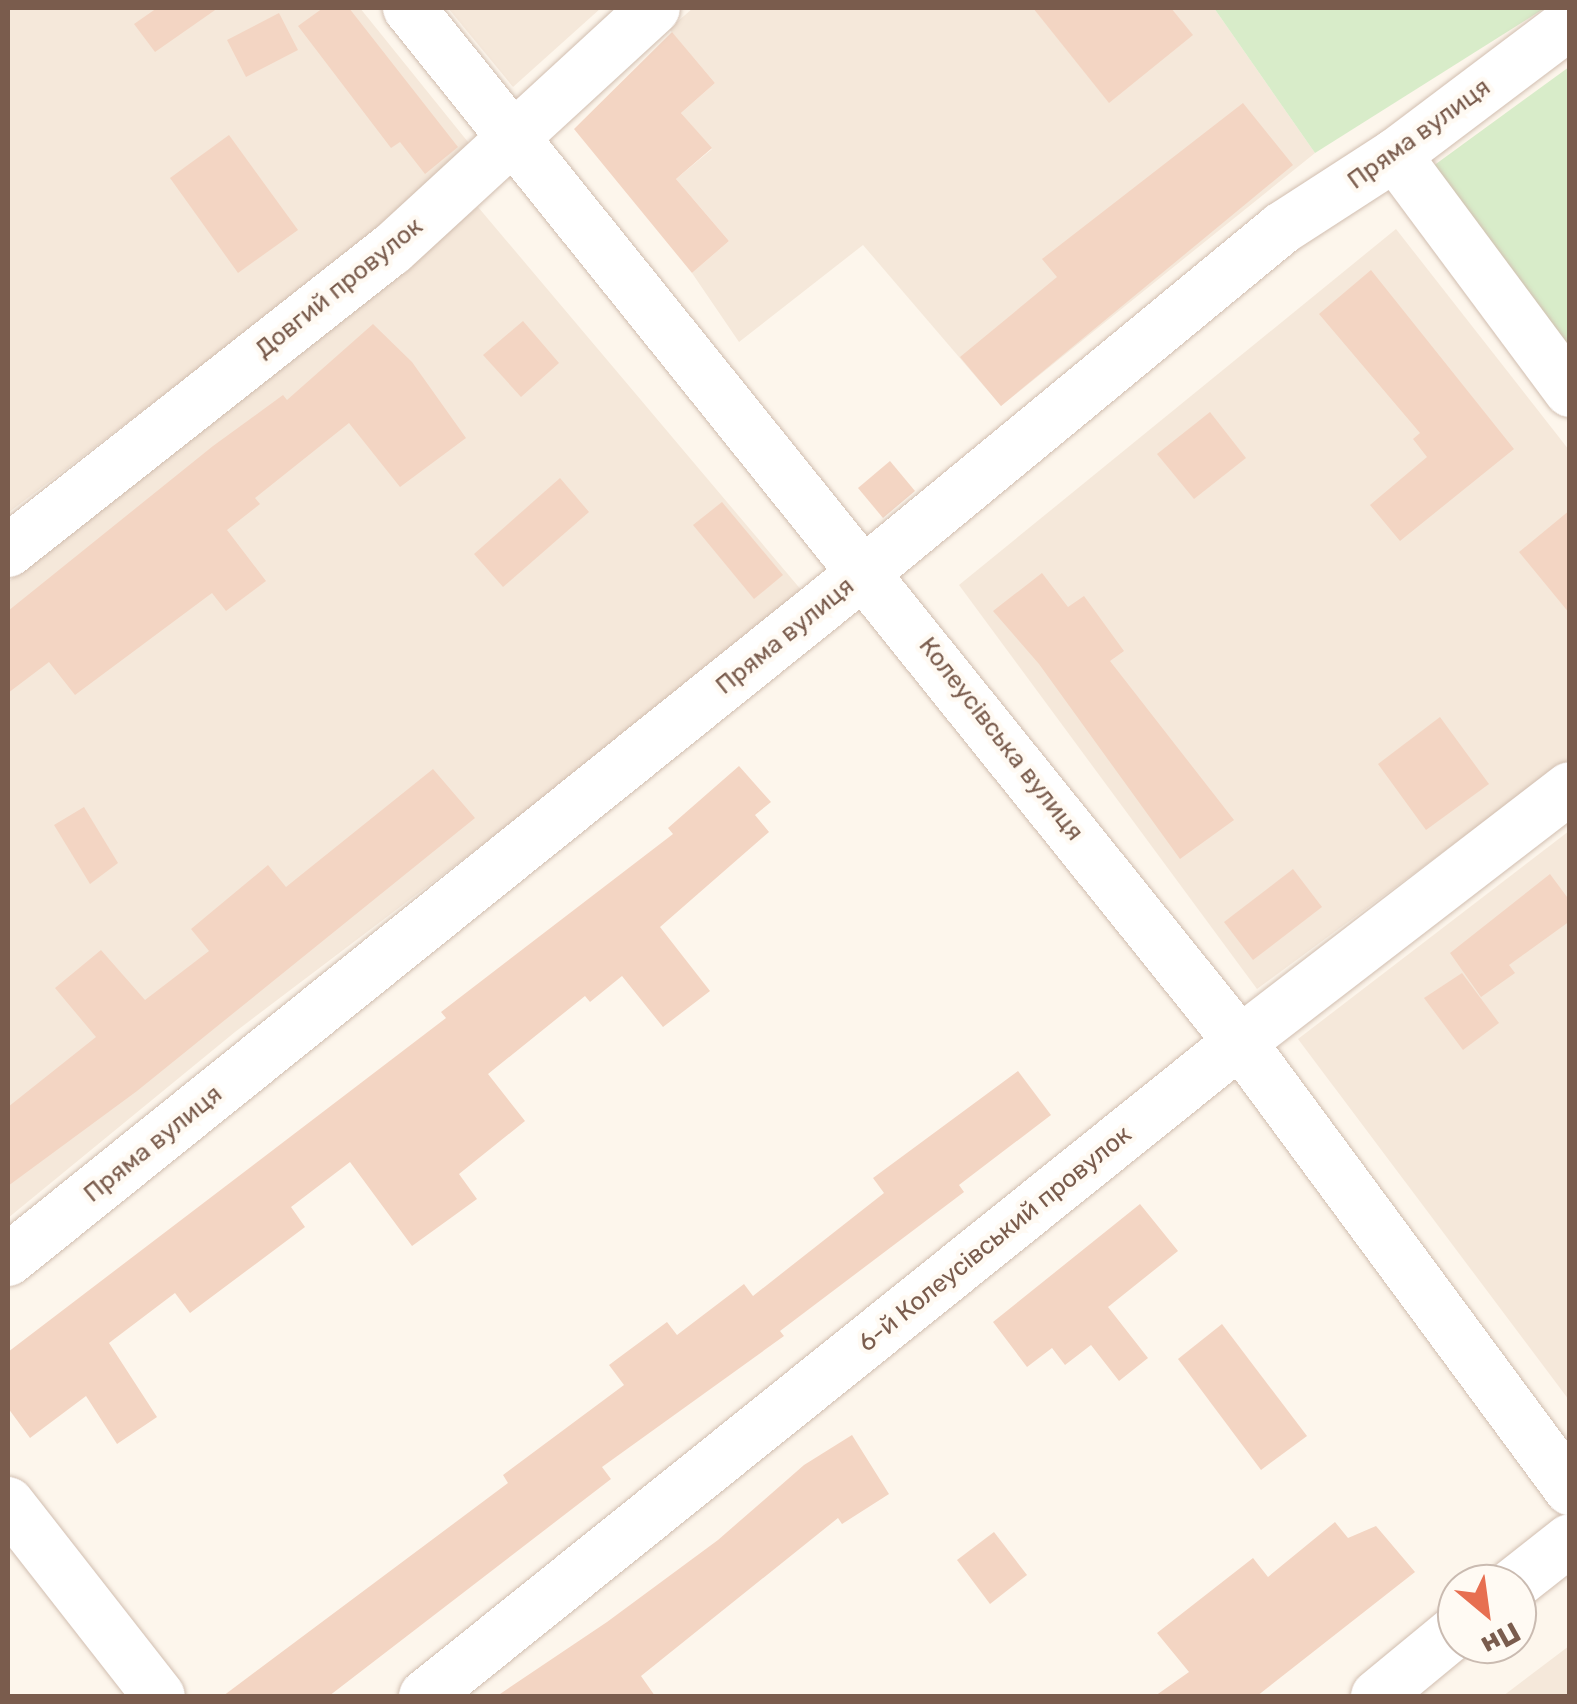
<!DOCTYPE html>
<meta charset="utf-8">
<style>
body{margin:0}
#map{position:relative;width:1577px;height:1704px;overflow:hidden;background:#fdf6ec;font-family:Rubik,sans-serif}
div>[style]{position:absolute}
.residential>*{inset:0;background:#f5e8da}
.green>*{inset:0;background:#d8ecc9}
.building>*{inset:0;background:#f3d5c3}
.roads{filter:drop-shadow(0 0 2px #d1beb0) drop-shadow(0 0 2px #d1beb0)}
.minor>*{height:52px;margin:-26px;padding:0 26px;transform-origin:26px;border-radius:26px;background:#fff}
span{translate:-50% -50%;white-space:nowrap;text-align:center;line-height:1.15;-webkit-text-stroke:9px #fffaf3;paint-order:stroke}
.street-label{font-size:25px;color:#7a5c4d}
.frame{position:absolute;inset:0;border:10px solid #7a5c4d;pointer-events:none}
.north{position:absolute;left:1437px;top:1564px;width:100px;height:100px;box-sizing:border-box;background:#fffaf3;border:2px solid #cabbb1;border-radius:50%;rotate:151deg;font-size:28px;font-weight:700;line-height:40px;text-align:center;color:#7a5c4d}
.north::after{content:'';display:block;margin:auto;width:35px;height:45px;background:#e76f51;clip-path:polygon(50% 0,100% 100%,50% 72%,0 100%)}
</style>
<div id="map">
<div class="residential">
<i style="clip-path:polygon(8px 8px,360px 8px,472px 147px,417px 202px,8px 513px)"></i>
<i style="clip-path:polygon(448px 8px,601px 8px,513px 87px)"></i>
<i style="clip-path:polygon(693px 8px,1214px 8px,1315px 153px,1001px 406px,863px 245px,739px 342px,692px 273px,729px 241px,676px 179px,712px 149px,681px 113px,715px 83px,669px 29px)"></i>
<i style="clip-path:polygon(478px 207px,808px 598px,235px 1032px,8px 1218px,8px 582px)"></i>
<i style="clip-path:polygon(1396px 229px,1569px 450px,1569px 759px,1257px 989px,959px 585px)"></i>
<i style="clip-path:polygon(1569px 831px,1569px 1400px,1298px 1039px)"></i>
<i style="clip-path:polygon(1569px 1646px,1569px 1696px,1502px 1696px,1503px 1696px)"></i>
</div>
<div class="green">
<i style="clip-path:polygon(1214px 8px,1545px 8px,1315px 153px)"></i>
<i style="clip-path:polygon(1569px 67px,1569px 360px,1429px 169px)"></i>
</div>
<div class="building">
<i style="clip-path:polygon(157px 8px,218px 8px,155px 52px,134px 24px)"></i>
<i style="clip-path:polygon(323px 8px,349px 8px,458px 147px,425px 174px,400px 142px,391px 148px,298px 26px)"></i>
<i style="clip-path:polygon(1033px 8px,1171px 8px,1193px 35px,1109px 103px)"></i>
<i style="clip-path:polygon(279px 13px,298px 50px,246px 77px,227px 40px)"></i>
<i style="clip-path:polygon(672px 32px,715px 83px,681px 113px,712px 148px,676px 179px,729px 241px,692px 273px,574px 129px)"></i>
<i style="clip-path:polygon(1243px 103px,1293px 165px,1001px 406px,960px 357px,1057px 277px,1042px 259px)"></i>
<i style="clip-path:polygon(229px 135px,298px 230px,238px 273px,170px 178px)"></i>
<i style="clip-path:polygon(1371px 270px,1514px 449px,1400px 541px,1370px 505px,1427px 457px,1413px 439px,1420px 433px,1319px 314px)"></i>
<i style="clip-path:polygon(523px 321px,559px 363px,521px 397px,483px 355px)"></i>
<i style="clip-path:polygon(373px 324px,412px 362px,466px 438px,400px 487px,349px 423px,255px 498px,260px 504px,227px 530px,266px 581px,226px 611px,212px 593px,75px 695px,49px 662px,8px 693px,8px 611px,213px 446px,283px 395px,287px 400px)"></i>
<i style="clip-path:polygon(1210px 412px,1246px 458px,1194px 499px,1157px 454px)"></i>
<i style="clip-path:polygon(890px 461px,915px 491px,883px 518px,858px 488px)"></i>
<i style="clip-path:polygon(560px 478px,589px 512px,503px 587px,474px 554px)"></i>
<i style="clip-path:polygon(722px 502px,783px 575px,754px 599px,693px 525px)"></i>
<i style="clip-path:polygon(1570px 510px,1570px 614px,1519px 552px)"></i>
<i style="clip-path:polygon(1042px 573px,1068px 607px,1084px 596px,1124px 651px,1110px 661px,1234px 820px,1180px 859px,1039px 664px,993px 611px)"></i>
<i style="clip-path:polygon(1440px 717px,1489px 784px,1426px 830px,1378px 764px)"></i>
<i style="clip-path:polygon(739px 766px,771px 802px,755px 815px,769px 832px,660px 927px,710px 991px,663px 1027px,622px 976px,590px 1002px,585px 996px,488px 1074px,525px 1121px,459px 1174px,477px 1199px,412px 1246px,350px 1162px,291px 1207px,305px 1227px,190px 1313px,175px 1293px,109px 1343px,157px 1417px,117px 1444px,86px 1396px,30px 1438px,8px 1408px,8px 1352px,446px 1018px,441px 1012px,673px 834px,668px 828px)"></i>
<i style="clip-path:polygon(433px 769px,475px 818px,137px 1091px,8px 1186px,8px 1107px,96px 1037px,55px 988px,101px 950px,145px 1000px,209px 951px,191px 929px,268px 865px,286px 887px)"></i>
<i style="clip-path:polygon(84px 807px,118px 863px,90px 884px,54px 825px)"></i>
<i style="clip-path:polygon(1293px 869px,1322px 907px,1253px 960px,1224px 922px)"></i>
<i style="clip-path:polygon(1550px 874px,1570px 901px,1570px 921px,1509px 965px,1515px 973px,1481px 997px,1450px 953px)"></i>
<i style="clip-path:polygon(1462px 973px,1499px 1023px,1463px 1050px,1424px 998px)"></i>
<i style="clip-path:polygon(1018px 1071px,1051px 1115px,959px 1185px,964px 1192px,780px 1331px,784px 1336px,602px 1467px,611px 1479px,329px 1696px,223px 1696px,508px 1483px,503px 1475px,624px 1385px,609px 1365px,667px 1322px,677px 1335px,744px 1284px,753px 1296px,884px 1193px,873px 1178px)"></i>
<i style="clip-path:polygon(1140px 1204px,1178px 1251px,1108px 1307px,1148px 1358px,1119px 1381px,1091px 1345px,1065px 1365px,1052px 1348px,1027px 1367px,993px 1322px)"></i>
<i style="clip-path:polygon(1222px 1324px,1307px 1436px,1261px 1470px,1178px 1359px)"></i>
<i style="clip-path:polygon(852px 1435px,889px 1494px,842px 1524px,838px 1518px,641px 1676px,655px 1696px,497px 1696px,607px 1622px,718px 1540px,804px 1465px)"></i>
<i style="clip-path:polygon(1335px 1522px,1348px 1538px,1376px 1526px,1415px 1572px,1257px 1696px,1155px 1696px,1189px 1672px,1157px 1633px,1253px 1558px,1268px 1577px)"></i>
<i style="clip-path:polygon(994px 1532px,1027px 1575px,990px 1604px,957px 1560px)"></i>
</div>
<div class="roads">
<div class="minor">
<i style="left:409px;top:8px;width:1327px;rotate:51.21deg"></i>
<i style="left:1240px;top:1042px;width:556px;rotate:53.56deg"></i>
<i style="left:1395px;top:155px;width:294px;rotate:53.4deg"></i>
<i style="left:8px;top:551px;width:487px;rotate:-38.2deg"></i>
<i style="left:391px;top:250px;width:357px;rotate:-42.6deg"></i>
<i style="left:8px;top:1260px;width:1102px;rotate:-38.77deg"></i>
<i style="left:867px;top:570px;width:538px;rotate:-39.49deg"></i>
<i style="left:1282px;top:228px;width:135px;rotate:-32.9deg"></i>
<i style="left:1395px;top:155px;width:219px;rotate:-37deg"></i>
<i style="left:8px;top:1503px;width:245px;rotate:52deg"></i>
<i style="left:1514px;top:1584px;width:71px;rotate:-38.2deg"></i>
<i style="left:425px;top:1696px;width:1045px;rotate:-38.75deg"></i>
<i style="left:1240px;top:1042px;width:416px;rotate:-37.6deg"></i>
<i style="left:1377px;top:1696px;width:104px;rotate:-39.5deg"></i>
</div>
</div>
<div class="street-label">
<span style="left:1419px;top:134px;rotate:-36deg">Пряма вулиця</span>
<span style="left:339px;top:288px;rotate:-39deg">Довгий провулок</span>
<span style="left:785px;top:636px;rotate:-39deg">Пряма вулиця</span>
<span style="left:1001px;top:739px;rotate:52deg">Колеусівська вулиця</span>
<span style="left:153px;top:1144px;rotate:-39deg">Пряма вулиця</span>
<span style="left:995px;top:1239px;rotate:-39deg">6-й Колеусівський провулок</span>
</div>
<div class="frame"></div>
<div class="north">Пн</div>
</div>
